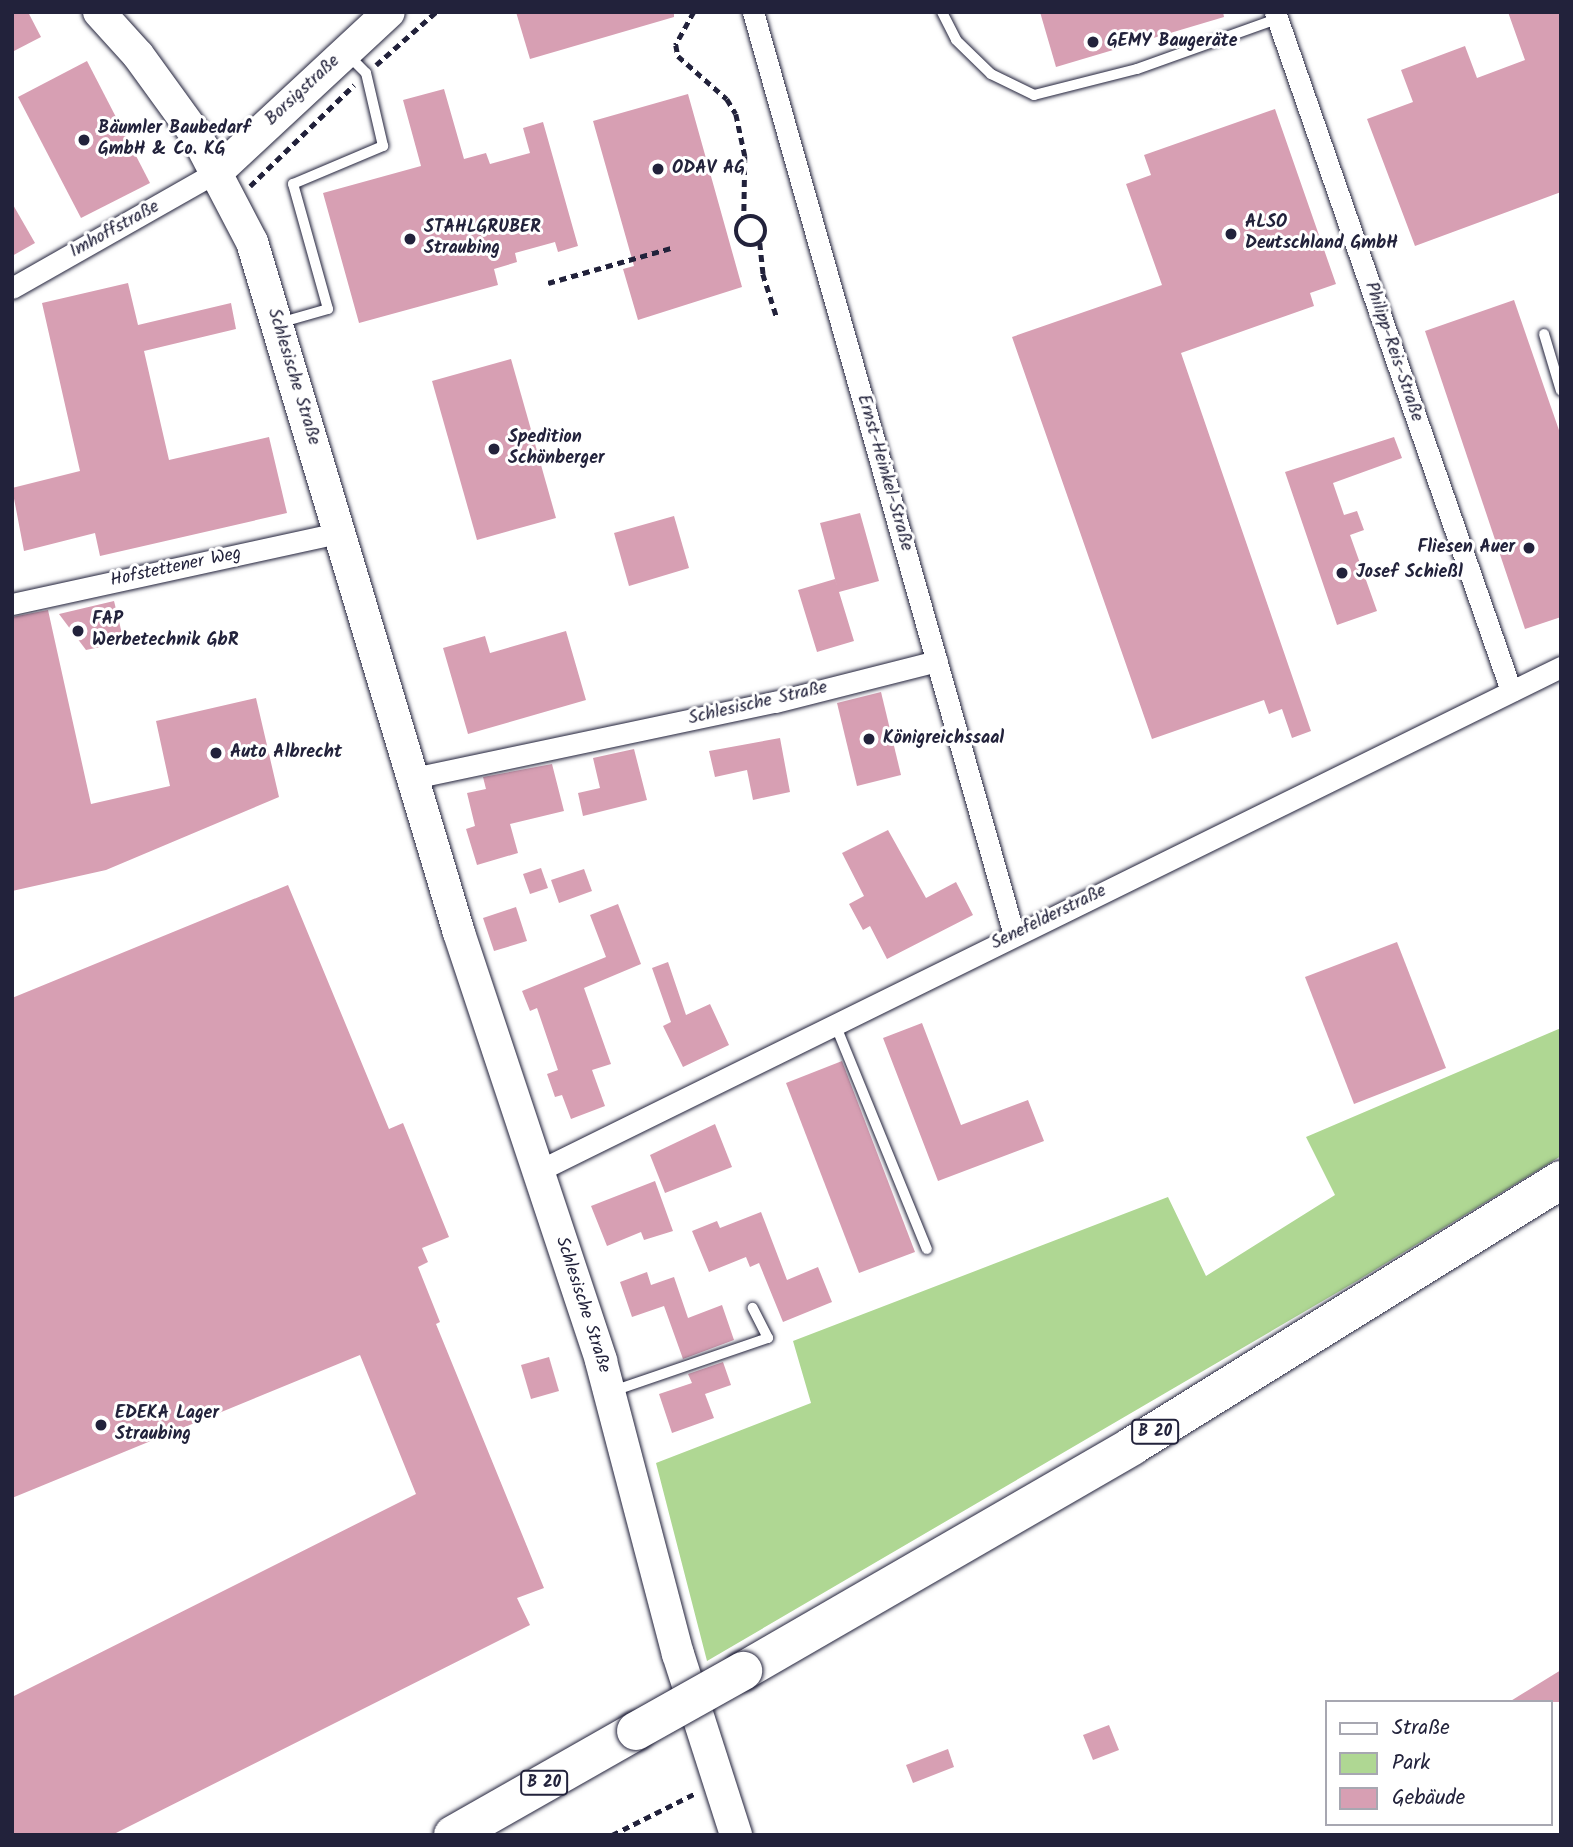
<!DOCTYPE html>
<meta charset="utf-8">
<style>
body{margin:0}
#map{position:relative;width:1573px;height:1847px;overflow:hidden;background:#fff;font-family:Kalam,sans-serif}
div>[style]{position:absolute}
.green>*{inset:0;background:#afd793}
.building>*{inset:0;background:#d79fb3}
.path>*{height:4.5px;margin-top:-2.25px;transform-origin:0;background:repeating-linear-gradient(90deg,#22223b 0 7px,transparent 0 12px)}
.path>.ring{margin:-2.25px;padding:0;box-sizing:content-box;background:none;border:4.5px solid #22223b;border-radius:50%}
.roads{filter:drop-shadow(0 0 2px #22223b) drop-shadow(0 0 2px #22223b)}
.lane>*{height:10px;margin:-5px;padding:0 5px;transform-origin:5px;border-radius:5px;background:#fff}
.street>*{height:21px;margin:-10.5px;padding:0 10.5px;transform-origin:10.5px;border-radius:10.5px;background:#fff}
.secondary>*{height:32px;margin:-16px;padding:0 16px;transform-origin:16px;border-radius:16px;background:#fff}
.highway>*{height:38px;margin:-19px;padding:0 19px;transform-origin:19px;border-radius:19px;background:#fff}
.bridges{filter:drop-shadow(0 0 2px #22223b) drop-shadow(0 0 2px #22223b)}
.highway-bridge>*{height:38px;margin:-19px;padding:0 19px;transform-origin:19px;border-radius:19px;background:#fff}
.dots>*{width:19px;height:19px;translate:-50% -50%;box-sizing:border-box;border:4px solid #fff;border-radius:50%}
span{translate:-50% -50%;white-space:nowrap;text-align:center;line-height:1.15;-webkit-text-stroke:6px #fff;paint-order:stroke}
.shield-label span{padding:2px 5px;background:#fff;border:2px solid;border-radius:5px;-webkit-text-stroke-width:0}
.shield-label{font-size:16px;color:#22223b;font-weight:700}
.poi-label{font-size:18px;color:#22223b;font-weight:700}
.left{translate:0 -50%;text-align:left}
.right{translate:-100% -50%;text-align:right}
.street-label{font-size:18px;color:#22223b}
.frame{position:absolute;inset:0;border:14px solid #22223b;pointer-events:none}
.legend{position:absolute;left:1325px;top:1700px;width:228px;height:126px;box-sizing:border-box;background:#fff;border:2px solid #a7a7b1;margin:0;padding:9px 12px;list-style:none;font-size:21px;color:#22223b}
.legend li{display:flex;align-items:center;gap:14px;height:35px}
.legend b{width:35px;border:2px solid #a7a7b1}
</style>
<div id="map">
<div class="green">
<i style="clip-path:polygon(1561px 1028px,1561px 1156px,1357px 1281px,707px 1661px,656px 1463px,811px 1403px,793px 1341px,1168px 1197px,1206px 1276px,1335px 1195px,1306px 1137px)"></i>
</div>
<div class="building">
<i style="clip-path:polygon(12px 12px,28px 12px,41px 37px,12px 52px)"></i>
<i style="clip-path:polygon(516px 12px,674px 12px,674px 17px,530px 59px)"></i>
<i style="clip-path:polygon(1040px 12px,1223px 12px,1224px 17px,1056px 67px)"></i>
<i style="clip-path:polygon(1508px 12px,1561px 12px,1561px 192px,1415px 246px,1367px 119px,1413px 102px,1401px 70px,1465px 46px,1477px 78px,1525px 60px)"></i>
<i style="clip-path:polygon(87px 61px,150px 183px,81px 218px,18px 97px)"></i>
<i style="clip-path:polygon(444px 89px,464px 159px,486px 153px,490px 164px,530px 153px,523px 128px,543px 122px,578px 246px,558px 252px,555px 242px,515px 253px,517px 262px,494px 269px,498px 285px,359px 323px,323px 193px,421px 166px,403px 100px)"></i>
<i style="clip-path:polygon(688px 94px,742px 287px,638px 320px,623px 269px,634px 266px,593px 121px)"></i>
<i style="clip-path:polygon(1275px 109px,1336px 284px,1310px 293px,1314px 306px,1181px 353px,1311px 731px,1292px 738px,1282px 709px,1269px 714px,1264px 700px,1152px 739px,1012px 337px,1162px 285px,1126px 184px,1151px 175px,1144px 155px)"></i>
<i style="clip-path:polygon(12px 203px,35px 243px,12px 256px)"></i>
<i style="clip-path:polygon(128px 283px,138px 325px,231px 303px,236px 329px,144px 351px,169px 460px,269px 437px,287px 513px,100px 556px,95px 533px,24px 551px,12px 488px,80px 471px,42px 303px)"></i>
<i style="clip-path:polygon(1514px 300px,1561px 436px,1561px 617px,1525px 629px,1425px 331px)"></i>
<i style="clip-path:polygon(511px 359px,556px 518px,477px 540px,432px 381px)"></i>
<i style="clip-path:polygon(1394px 437px,1402px 458px,1333px 483px,1344px 515px,1357px 511px,1364px 530px,1350px 535px,1377px 611px,1337px 625px,1285px 472px)"></i>
<i style="clip-path:polygon(860px 513px,879px 581px,839px 592px,854px 641px,817px 652px,798px 590px,835px 579px,838px 590px,820px 523px)"></i>
<i style="clip-path:polygon(674px 516px,689px 568px,629px 586px,614px 533px)"></i>
<i style="clip-path:polygon(114px 601px,124px 642px,86px 650px,59px 614px)"></i>
<i style="clip-path:polygon(48px 610px,91px 804px,170px 786px,156px 721px,256px 698px,279px 797px,106px 870px,12px 891px,12px 617px)"></i>
<i style="clip-path:polygon(566px 631px,586px 700px,468px 734px,443px 648px,485px 636px,490px 653px)"></i>
<i style="clip-path:polygon(881px 692px,901px 775px,857px 786px,837px 703px)"></i>
<i style="clip-path:polygon(780px 738px,790px 792px,753px 800px,747px 770px,715px 777px,709px 751px)"></i>
<i style="clip-path:polygon(634px 749px,647px 800px,583px 816px,578px 793px,600px 788px,593px 758px)"></i>
<i style="clip-path:polygon(552px 764px,564px 811px,510px 824px,518px 853px,477px 865px,466px 829px,475px 826px,467px 793px,486px 789px,483px 777px)"></i>
<i style="clip-path:polygon(888px 830px,926px 898px,956px 882px,973px 915px,887px 959px,870px 926px,863px 930px,849px 904px,864px 896px,842px 853px)"></i>
<i style="clip-path:polygon(541px 868px,548px 888px,530px 894px,523px 874px)"></i>
<i style="clip-path:polygon(584px 869px,592px 891px,559px 903px,551px 880px)"></i>
<i style="clip-path:polygon(288px 885px,389px 1129px,403px 1123px,449px 1237px,422px 1248px,428px 1262px,418px 1267px,440px 1322px,436px 1324px,544px 1588px,517px 1598px,530px 1625px,112px 1835px,12px 1835px,12px 1697px,416px 1494px,360px 1355px,12px 1498px,12px 998px)"></i>
<i style="clip-path:polygon(618px 904px,641px 964px,584px 988px,611px 1064px,592px 1070px,605px 1106px,571px 1119px,562px 1095px,555px 1097px,547px 1074px,558px 1070px,537px 1008px,530px 1011px,522px 991px,606px 957px,590px 915px)"></i>
<i style="clip-path:polygon(516px 907px,527px 941px,494px 951px,483px 918px)"></i>
<i style="clip-path:polygon(1397px 942px,1446px 1068px,1354px 1104px,1305px 977px)"></i>
<i style="clip-path:polygon(668px 962px,686px 1015px,710px 1004px,729px 1045px,683px 1067px,663px 1026px,671px 1022px,652px 968px)"></i>
<i style="clip-path:polygon(922px 1023px,961px 1125px,1028px 1100px,1044px 1141px,938px 1181px,883px 1038px)"></i>
<i style="clip-path:polygon(842px 1061px,915px 1252px,859px 1273px,786px 1083px)"></i>
<i style="clip-path:polygon(715px 1124px,732px 1167px,665px 1193px,650px 1155px)"></i>
<i style="clip-path:polygon(655px 1181px,673px 1231px,644px 1240px,641px 1232px,607px 1246px,591px 1206px)"></i>
<i style="clip-path:polygon(761px 1212px,787px 1280px,818px 1267px,832px 1302px,783px 1322px,759px 1263px,750px 1267px,746px 1257px,709px 1272px,692px 1231px,717px 1221px,720px 1228px)"></i>
<i style="clip-path:polygon(647px 1272px,651px 1285px,674px 1277px,688px 1318px,722px 1305px,734px 1340px,683px 1359px,664px 1306px,632px 1317px,620px 1282px)"></i>
<i style="clip-path:polygon(549px 1357px,559px 1391px,531px 1399px,521px 1365px)"></i>
<i style="clip-path:polygon(723px 1362px,731px 1385px,705px 1394px,714px 1418px,672px 1433px,659px 1394px,692px 1383px,688px 1374px)"></i>
<i style="clip-path:polygon(1561px 1670px,1561px 1702px,1509px 1702px)"></i>
<i style="clip-path:polygon(1109px 1725px,1119px 1750px,1093px 1760px,1083px 1735px)"></i>
<i style="clip-path:polygon(948px 1749px,954px 1767px,913px 1783px,906px 1765px)"></i>
</div>
<div class="path">
<i style="left:694px;top:12px;width:38px;rotate:119deg"></i>
<i style="left:676px;top:45px;width:11px;rotate:80deg"></i>
<i style="left:678px;top:56px;width:65px;rotate:41.3deg"></i>
<i style="left:727px;top:99px;width:17px;rotate:59deg"></i>
<i style="left:736px;top:114px;width:43px;rotate:77.9deg"></i>
<i style="left:745px;top:156px;width:62px;rotate:90.9deg"></i>
<i style="left:376px;top:65px;width:80px;rotate:-41.5deg"></i>
<i style="left:250px;top:186px;width:145px;rotate:-44.2deg"></i>
<i class="ring" style="left:736px;top:216px;width:25.5px;height:25.5px"></i>
<i style="left:760px;top:243px;width:31px;rotate:84deg"></i>
<i style="left:763px;top:274px;width:46px;rotate:72.3deg"></i>
<i style="left:548px;top:283px;width:131px;rotate:-15.9deg"></i>
<i style="left:612px;top:1835px;width:94px;rotate:-26.6deg"></i>
</div>
<div class="roads">
<div class="lane">
<i style="left:942px;top:12px;width:31px;rotate:63deg"></i>
<i style="left:956px;top:40px;width:49px;rotate:44.2deg"></i>
<i style="left:991px;top:74px;width:48px;rotate:26deg"></i>
<i style="left:1034px;top:95px;width:106px;rotate:-14.2deg"></i>
<i style="left:1137px;top:69px;width:149px;rotate:-19.7deg"></i>
<i style="left:279px;top:323px;width:51px;rotate:-15.9deg"></i>
<i style="left:328px;top:309px;width:130px;rotate:-105.6deg"></i>
<i style="left:293px;top:184px;width:98px;rotate:-22.9deg"></i>
<i style="left:383px;top:146px;width:75px;rotate:-103.1deg"></i>
<i style="left:366px;top:73px;width:27px;rotate:-135deg"></i>
<i style="left:1544px;top:334px;width:59px;rotate:73.4deg"></i>
<i style="left:835px;top:1024px;width:243px;rotate:67.8deg"></i>
<i style="left:613px;top:1391px;width:164px;rotate:-18.9deg"></i>
<i style="left:768px;top:1338px;width:34px;rotate:-117deg"></i>
</div>
<div class="street">
<i style="left:753px;top:12px;width:959px;rotate:74.21deg"></i>
<i style="left:1275px;top:12px;width:719px;rotate:70.83deg"></i>
<i style="left:12px;top:288px;width:237px;rotate:-29.6deg"></i>
<i style="left:12px;top:604px;width:337px;rotate:-12.3deg"></i>
<i style="left:413px;top:778px;width:370px;rotate:-11.9deg"></i>
<i style="left:775px;top:702px;width:167px;rotate:-14.2deg"></i>
<i style="left:538px;top:1171px;width:1140px;rotate:-26.23deg"></i>
</div>
<div class="secondary">
<i style="left:99px;top:12px;width:58px;rotate:47.8deg"></i>
<i style="left:138px;top:55px;width:99px;rotate:54.1deg"></i>
<i style="left:196px;top:135px;width:121px;rotate:62.4deg"></i>
<i style="left:252px;top:242px;width:721px;rotate:73.32deg"></i>
<i style="left:459px;top:933px;width:451px;rotate:71.6deg"></i>
<i style="left:601px;top:1361px;width:303px;rotate:75.3deg"></i>
<i style="left:678px;top:1654px;width:190px;rotate:72.2deg"></i>
<i style="left:218px;top:171px;width:233px;rotate:-42.9deg"></i>
</div>
<div class="highway">
<i style="left:743px;top:1671px;width:449px;rotate:-30deg"></i>
<i style="left:1132px;top:1446px;width:505px;rotate:-31.8deg"></i>
<i style="left:453px;top:1835px;width:210px;rotate:-29.6deg"></i>
</div>
</div>
<div class="bridges">
<div class="highway-bridge">
<i style="left:636px;top:1731px;width:123px;rotate:-29.3deg"></i>
</div>
</div>
<div class="dots">
<i style="left:1093px;top:42px;background:#22223b"></i>
<i style="left:84px;top:140px;background:#22223b"></i>
<i style="left:658px;top:169px;background:#22223b"></i>
<i style="left:1231px;top:234px;background:#22223b"></i>
<i style="left:410px;top:239px;background:#22223b"></i>
<i style="left:494px;top:449px;background:#22223b"></i>
<i style="left:1529px;top:548px;background:#22223b"></i>
<i style="left:1342px;top:573px;background:#22223b"></i>
<i style="left:78px;top:631px;background:#22223b"></i>
<i style="left:869px;top:739px;background:#22223b"></i>
<i style="left:216px;top:753px;background:#22223b"></i>
<i style="left:101px;top:1425px;background:#22223b"></i>
</div>
<div class="shield-label">
<span style="left:1155px;top:1432px">B 20</span>
<span style="left:544px;top:1783px">B 20</span>
</div>
<div class="poi-label">
<span class="left" style="left:1107px;top:42px">GEMY Baugeräte</span>
<span class="left" style="left:98px;top:140px">Bäumler Baubedarf<br>GmbH &amp; Co. KG</span>
<span class="left" style="left:672px;top:169px">ODAV AG</span>
<span class="left" style="left:1245px;top:234px">ALSO<br>Deutschland GmbH</span>
<span class="left" style="left:424px;top:239px">STAHLGRUBER<br>Straubing</span>
<span class="left" style="left:508px;top:449px">Spedition<br>Schönberger</span>
<span class="right" style="left:1515px;top:548px">Fliesen Auer</span>
<span class="left" style="left:1356px;top:573px">Josef Schießl</span>
<span class="left" style="left:92px;top:631px">FAP<br>Werbetechnik GbR</span>
<span class="left" style="left:883px;top:739px">Königreichssaal</span>
<span class="left" style="left:230px;top:753px">Auto Albrecht</span>
<span class="left" style="left:115px;top:1425px">EDEKA Lager<br>Straubing</span>
</div>
<div class="street-label">
<span style="left:303px;top:91px;rotate:-43deg">Borsigstraße</span>
<span style="left:115px;top:230px;rotate:-29deg">Imhoffstraße</span>
<span style="left:1393px;top:352px;rotate:71deg">Philipp-Reis-Straße</span>
<span style="left:293px;top:377px;rotate:73deg">Schlesische Straße</span>
<span style="left:884px;top:473px;rotate:74deg">Ernst-Heinkel-Straße</span>
<span style="left:176px;top:568px;rotate:-12deg">Hofstettener Weg</span>
<span style="left:758px;top:704px;rotate:-13deg">Schlesische Straße</span>
<span style="left:1049px;top:918px;rotate:-26deg">Senefelderstraße</span>
<span style="left:582px;top:1305px;rotate:72deg">Schlesische Straße</span>
</div>
<div class="frame"></div>
<ul class="legend">
<li><b style="height:9px;background:#fff"></b>Straße</li>
<li><b style="height:19px;background:#afd793"></b>Park</li>
<li><b style="height:19px;background:#d79fb3"></b>Gebäude</li>
</ul>
</div>
